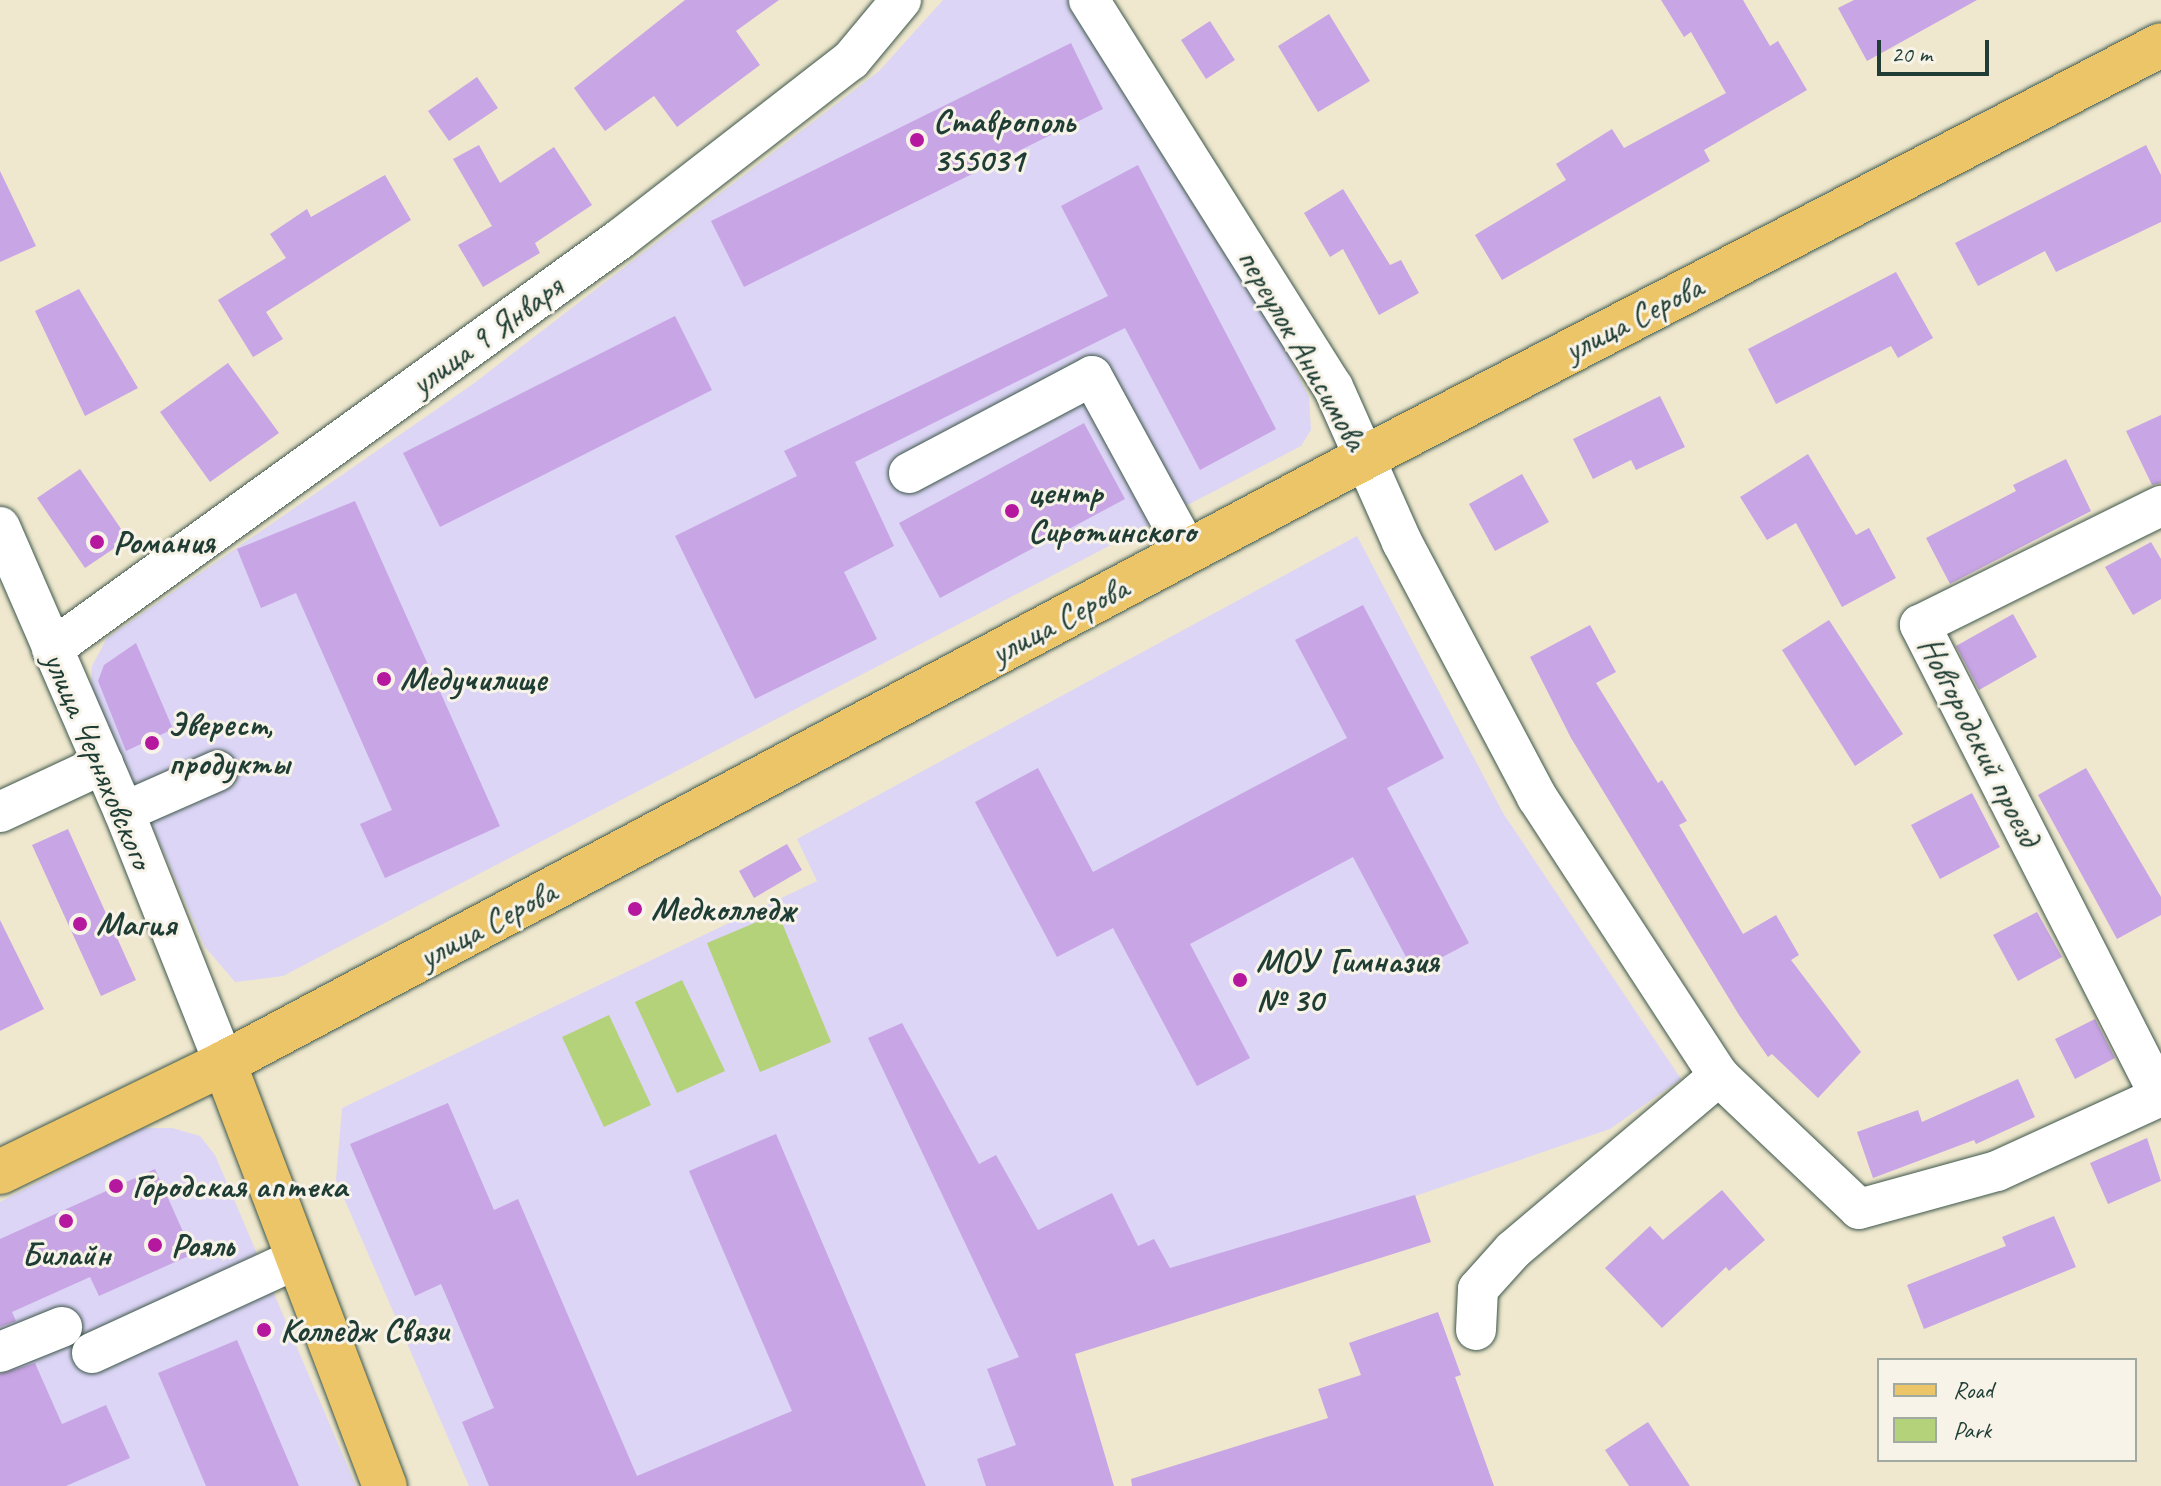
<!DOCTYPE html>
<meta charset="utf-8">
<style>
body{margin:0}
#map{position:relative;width:2161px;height:1486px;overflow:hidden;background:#efe8ce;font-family:Caveat,sans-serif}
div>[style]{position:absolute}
.built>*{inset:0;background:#dcd5f6}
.green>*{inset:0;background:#b4d279}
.building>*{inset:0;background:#c8a5e4}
.roads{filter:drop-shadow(0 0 2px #3e574b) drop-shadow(0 0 2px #3e574b)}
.minor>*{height:40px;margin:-20px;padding:0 20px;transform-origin:20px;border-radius:20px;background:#fff}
.major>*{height:44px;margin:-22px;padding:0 22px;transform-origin:22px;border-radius:22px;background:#edc569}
.dots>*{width:22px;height:22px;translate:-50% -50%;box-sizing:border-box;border:4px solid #f7f3e8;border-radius:50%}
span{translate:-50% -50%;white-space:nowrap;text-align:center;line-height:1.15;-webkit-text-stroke:6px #f7f3e8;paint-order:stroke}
.poi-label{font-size:34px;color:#1f3d34;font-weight:700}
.left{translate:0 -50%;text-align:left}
.street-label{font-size:34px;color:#1f3d34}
.legend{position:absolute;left:1877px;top:1358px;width:260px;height:104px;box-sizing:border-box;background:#f7f3e8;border:2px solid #a1aaa0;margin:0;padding:10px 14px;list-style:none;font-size:24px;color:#1f3d34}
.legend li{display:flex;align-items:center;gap:16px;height:40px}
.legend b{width:40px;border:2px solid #a1aaa0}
.scale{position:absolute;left:1877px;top:40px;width:112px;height:36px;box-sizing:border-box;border:4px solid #1f3d34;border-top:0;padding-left:10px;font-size:24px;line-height:28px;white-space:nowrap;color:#1f3d34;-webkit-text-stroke:6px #f7f3e8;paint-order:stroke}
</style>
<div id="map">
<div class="built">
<i style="clip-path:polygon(943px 0,1073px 0,1269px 317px,1309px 397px,1311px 430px,1301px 446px,283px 976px,235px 982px,205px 947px,91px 686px,92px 666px,107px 638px,473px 384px,879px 71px)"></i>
<i style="clip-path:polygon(1357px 536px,1503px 813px,1681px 1079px,1610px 1129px,1032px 1328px,1040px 1486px,469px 1486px,336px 1180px,342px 1108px,817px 881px,797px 839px)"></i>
<i style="clip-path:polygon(142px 1128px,172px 1128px,200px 1136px,215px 1155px,356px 1486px,0 1486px,0 1202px)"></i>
</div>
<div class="green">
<i style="clip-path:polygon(778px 913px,831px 1042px,760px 1072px,707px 943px)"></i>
<i style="clip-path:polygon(682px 980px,725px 1071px,677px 1093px,635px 1002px)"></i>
<i style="clip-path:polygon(609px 1015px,651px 1105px,604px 1127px,562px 1037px)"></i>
</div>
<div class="building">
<i style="clip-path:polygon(685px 0,779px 0,736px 31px,760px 65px,677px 127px,654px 96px,605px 131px,574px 88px)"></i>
<i style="clip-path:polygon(1661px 0,1743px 0,1770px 46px,1778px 41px,1807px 90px,1704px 150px,1710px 161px,1502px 280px,1475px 235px,1566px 180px,1556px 164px,1612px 129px,1624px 148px,1726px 93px,1691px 32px,1684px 37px)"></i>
<i style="clip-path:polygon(1854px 0,1977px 0,1867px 61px,1838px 8px)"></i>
<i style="clip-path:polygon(1329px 14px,1370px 81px,1318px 112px,1278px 46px)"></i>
<i style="clip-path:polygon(1210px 21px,1235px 60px,1206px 79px,1181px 40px)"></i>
<i style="clip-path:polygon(1071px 43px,1103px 109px,744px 287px,711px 221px)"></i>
<i style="clip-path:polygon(477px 77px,498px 108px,449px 141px,428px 111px)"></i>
<i style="clip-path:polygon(479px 145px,500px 183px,554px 147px,592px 205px,535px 243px,540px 253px,483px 287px,458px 245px,492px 226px,453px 159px)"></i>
<i style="clip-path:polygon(2146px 145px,2161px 175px,2161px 222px,2056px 272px,2045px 251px,1978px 286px,1955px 243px)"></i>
<i style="clip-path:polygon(1138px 165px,1276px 429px,1200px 470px,1125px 328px,855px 462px,894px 546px,844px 572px,877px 639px,755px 699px,675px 536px,797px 476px,784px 451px,1108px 296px,1061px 206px)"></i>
<i style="clip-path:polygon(0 171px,36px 246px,0 262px)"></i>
<i style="clip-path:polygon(385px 175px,411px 220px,266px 312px,283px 339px,253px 357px,218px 300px,286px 258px,270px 234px,307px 209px,311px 217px)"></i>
<i style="clip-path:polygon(1343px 189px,1390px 265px,1401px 260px,1419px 293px,1379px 315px,1343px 249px,1330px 257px,1304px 213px)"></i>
<i style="clip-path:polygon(1896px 272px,1933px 338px,1898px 358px,1891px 346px,1776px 404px,1748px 349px)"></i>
<i style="clip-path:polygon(79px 289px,138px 388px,85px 416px,35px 311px)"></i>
<i style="clip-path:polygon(675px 316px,712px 390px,440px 527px,403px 453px)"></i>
<i style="clip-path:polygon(228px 363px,279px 433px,210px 482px,160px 412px)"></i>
<i style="clip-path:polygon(1660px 396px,1685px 447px,1636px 470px,1631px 460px,1593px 479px,1573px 439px)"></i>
<i style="clip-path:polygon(2161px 415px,2161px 483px,2152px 485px,2126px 431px)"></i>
<i style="clip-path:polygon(1084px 423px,1125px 499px,940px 598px,899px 523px)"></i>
<i style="clip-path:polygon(1808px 454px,1856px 535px,1869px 528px,1896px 578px,1842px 607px,1796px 523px,1767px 540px,1740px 497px)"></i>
<i style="clip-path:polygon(2066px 459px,2091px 511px,1950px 584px,1926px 538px,2016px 491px,2013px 485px)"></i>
<i style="clip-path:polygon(80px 469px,128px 539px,85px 568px,37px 498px)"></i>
<i style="clip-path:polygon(1522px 474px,1549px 522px,1495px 551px,1469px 504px)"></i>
<i style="clip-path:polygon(355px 501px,500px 826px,385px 878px,360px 824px,392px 810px,296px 593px,261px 608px,237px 549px)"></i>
<i style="clip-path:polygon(2151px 542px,2161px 559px,2161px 599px,2133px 615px,2105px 567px)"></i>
<i style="clip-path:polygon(1363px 605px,1444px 758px,1387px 788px,1469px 943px,1414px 972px,1353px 857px,1190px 944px,1250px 1058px,1197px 1086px,1113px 928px,1057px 957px,975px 802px,1038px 768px,1093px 872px,1347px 738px,1295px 640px)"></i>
<i style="clip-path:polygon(2013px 614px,2037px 657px,1979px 690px,1956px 646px)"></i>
<i style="clip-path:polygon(1829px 620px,1903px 734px,1855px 766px,1782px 650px)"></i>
<i style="clip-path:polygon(1590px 625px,1616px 672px,1596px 683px,1658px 783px,1662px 780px,1687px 821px,1679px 825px,1743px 934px,1776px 915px,1799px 955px,1791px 960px,1861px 1052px,1818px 1098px,1772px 1054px,1768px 1057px,1739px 1015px,1571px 738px,1530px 657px)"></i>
<i style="clip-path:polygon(136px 643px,173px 729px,126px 751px,98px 681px,104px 665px)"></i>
<i style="clip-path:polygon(2086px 768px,2161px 897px,2161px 915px,2117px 939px,2038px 795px)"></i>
<i style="clip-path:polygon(1972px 793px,2000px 847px,1940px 879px,1911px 825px)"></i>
<i style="clip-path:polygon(68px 829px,136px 980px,101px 996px,32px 845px)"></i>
<i style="clip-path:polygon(787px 844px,802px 870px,754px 898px,739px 871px)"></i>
<i style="clip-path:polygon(2037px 912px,2062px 957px,2018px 981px,1993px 935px)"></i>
<i style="clip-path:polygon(0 920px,44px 1009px,0 1031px)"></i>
<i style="clip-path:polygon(2095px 1019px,2115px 1058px,2075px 1079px,2055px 1039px)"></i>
<i style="clip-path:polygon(902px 1023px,979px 1164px,996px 1155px,1038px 1230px,1112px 1193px,1138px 1246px,1154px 1239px,1170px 1268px,1415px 1195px,1431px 1242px,1075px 1354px,1114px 1486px,986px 1486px,977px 1459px,1016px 1445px,987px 1369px,1019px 1357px,868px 1038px)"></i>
<i style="clip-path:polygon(2018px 1079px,2035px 1117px,1976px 1144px,1974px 1140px,1873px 1178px,1857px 1132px,1918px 1110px,1922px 1122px)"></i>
<i style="clip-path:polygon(448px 1103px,494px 1210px,518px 1199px,637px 1476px,792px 1411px,689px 1171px,776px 1134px,926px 1486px,489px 1486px,462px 1422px,494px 1408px,441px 1284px,415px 1296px,350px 1144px)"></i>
<i style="clip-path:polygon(2147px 1138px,2161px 1181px,2108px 1204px,2090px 1163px)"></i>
<i style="clip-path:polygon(155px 1169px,193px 1254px,99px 1296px,90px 1277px,12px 1312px,16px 1321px,0 1327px,0 1239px)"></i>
<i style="clip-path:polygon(1722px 1190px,1765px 1240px,1729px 1271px,1726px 1267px,1662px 1328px,1605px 1268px,1650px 1226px,1663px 1240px)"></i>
<i style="clip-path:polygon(2054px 1216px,2076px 1267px,1924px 1329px,1907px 1285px,2006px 1246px,2002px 1237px)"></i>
<i style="clip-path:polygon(1438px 1312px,1461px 1375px,1455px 1377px,1494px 1486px,1132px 1486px,1131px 1479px,1328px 1418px,1318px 1389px,1361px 1375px,1349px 1343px)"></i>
<i style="clip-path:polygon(237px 1340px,299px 1486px,206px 1486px,158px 1373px)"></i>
<i style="clip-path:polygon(35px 1363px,62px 1424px,106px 1405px,130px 1458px,66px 1486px,0 1486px,0 1374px)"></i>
<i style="clip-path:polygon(1648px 1422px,1690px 1486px,1629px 1486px,1605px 1450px)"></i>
</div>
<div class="roads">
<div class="minor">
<i style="left:1089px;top:0;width:457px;rotate:57.8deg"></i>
<i style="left:1333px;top:387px;width:170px;rotate:66deg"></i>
<i style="left:1402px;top:542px;width:289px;rotate:62.1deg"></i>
<i style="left:1537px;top:797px;width:333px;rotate:56.9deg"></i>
<i style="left:1719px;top:1076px;width:193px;rotate:43.5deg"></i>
<i style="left:1859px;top:1209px;width:143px;rotate:-15.4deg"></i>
<i style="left:1997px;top:1171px;width:180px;rotate:-24.6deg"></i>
<i style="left:909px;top:473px;width:207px;rotate:-27.9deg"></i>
<i style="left:1092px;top:376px;width:200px;rotate:61.4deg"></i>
<i style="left:0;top:527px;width:311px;rotate:66.5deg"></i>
<i style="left:124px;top:812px;width:270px;rotate:68.3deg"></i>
<i style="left:52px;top:649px;width:701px;rotate:-35.82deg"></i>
<i style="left:620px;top:239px;width:292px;rotate:-37.8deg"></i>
<i style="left:851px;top:60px;width:78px;rotate:-50.2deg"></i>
<i style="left:0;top:812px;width:114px;rotate:-25deg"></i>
<i style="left:124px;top:812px;width:102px;rotate:-23.8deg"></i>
<i style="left:2160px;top:1096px;width:529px;rotate:-117deg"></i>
<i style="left:1920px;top:625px;width:269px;rotate:-26.3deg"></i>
<i style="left:1476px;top:1330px;width:41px;rotate:-87.2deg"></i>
<i style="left:1478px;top:1289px;width:52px;rotate:-48.1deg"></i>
<i style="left:1513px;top:1250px;width:270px;rotate:-40.2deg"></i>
<i style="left:0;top:1352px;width:67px;rotate:-22deg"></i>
<i style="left:92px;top:1353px;width:228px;rotate:-24.7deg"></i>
</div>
<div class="major">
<i style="left:224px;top:1063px;width:453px;rotate:69.2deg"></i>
<i style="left:0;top:1172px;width:249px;rotate:-25.9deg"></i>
<i style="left:224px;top:1063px;width:1293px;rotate:-27.95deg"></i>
<i style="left:1366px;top:457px;width:895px;rotate:-27.39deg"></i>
</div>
</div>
<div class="dots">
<i style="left:917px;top:140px;background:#b5179e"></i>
<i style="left:1012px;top:511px;background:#b5179e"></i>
<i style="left:97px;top:542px;background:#b5179e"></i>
<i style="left:384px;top:679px;background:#b5179e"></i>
<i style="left:152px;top:743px;background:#b5179e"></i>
<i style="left:635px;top:909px;background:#b5179e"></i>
<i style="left:80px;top:924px;background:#b5179e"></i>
<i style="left:1240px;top:980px;background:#b5179e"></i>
<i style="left:116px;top:1186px;background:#b5179e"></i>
<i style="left:66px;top:1221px;background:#b5179e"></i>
<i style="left:155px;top:1245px;background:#b5179e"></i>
<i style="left:264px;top:1330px;background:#b5179e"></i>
</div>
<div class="poi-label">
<span class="left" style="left:933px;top:140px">Ставрополь<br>355031</span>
<span class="left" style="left:1028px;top:511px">центр<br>Сиротинского</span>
<span class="left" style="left:113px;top:542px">Романия</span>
<span class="left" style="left:400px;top:679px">Медучилище</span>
<span class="left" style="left:168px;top:743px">Эверест,<br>продукты</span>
<span class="left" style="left:651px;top:909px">Медколледж</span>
<span class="left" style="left:96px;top:924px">Магия</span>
<span class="left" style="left:1256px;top:980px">МОУ Гимназия<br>№ 30</span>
<span class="left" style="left:132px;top:1186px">Городская аптека</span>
<span class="left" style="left:171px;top:1245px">Рояль</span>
<span style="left:66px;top:1254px">Билайн</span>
<span class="left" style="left:280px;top:1330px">Колледж Связи</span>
</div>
<div class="street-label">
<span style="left:1633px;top:318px;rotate:-27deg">улица Серова</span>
<span style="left:486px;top:335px;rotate:-36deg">улица 9 Января</span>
<span style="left:1303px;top:349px;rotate:60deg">переулок Анисимова</span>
<span style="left:1059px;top:620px;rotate:-28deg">улица Серова</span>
<span style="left:1980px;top:741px;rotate:63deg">Новгородский проезд</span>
<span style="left:99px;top:760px;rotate:67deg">улица Черняховского</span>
<span style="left:487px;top:924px;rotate:-28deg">улица Серова</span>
</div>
<ul class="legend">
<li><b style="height:10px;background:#edc569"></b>Road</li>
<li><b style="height:22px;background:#b4d279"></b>Park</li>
</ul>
<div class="scale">20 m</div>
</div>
